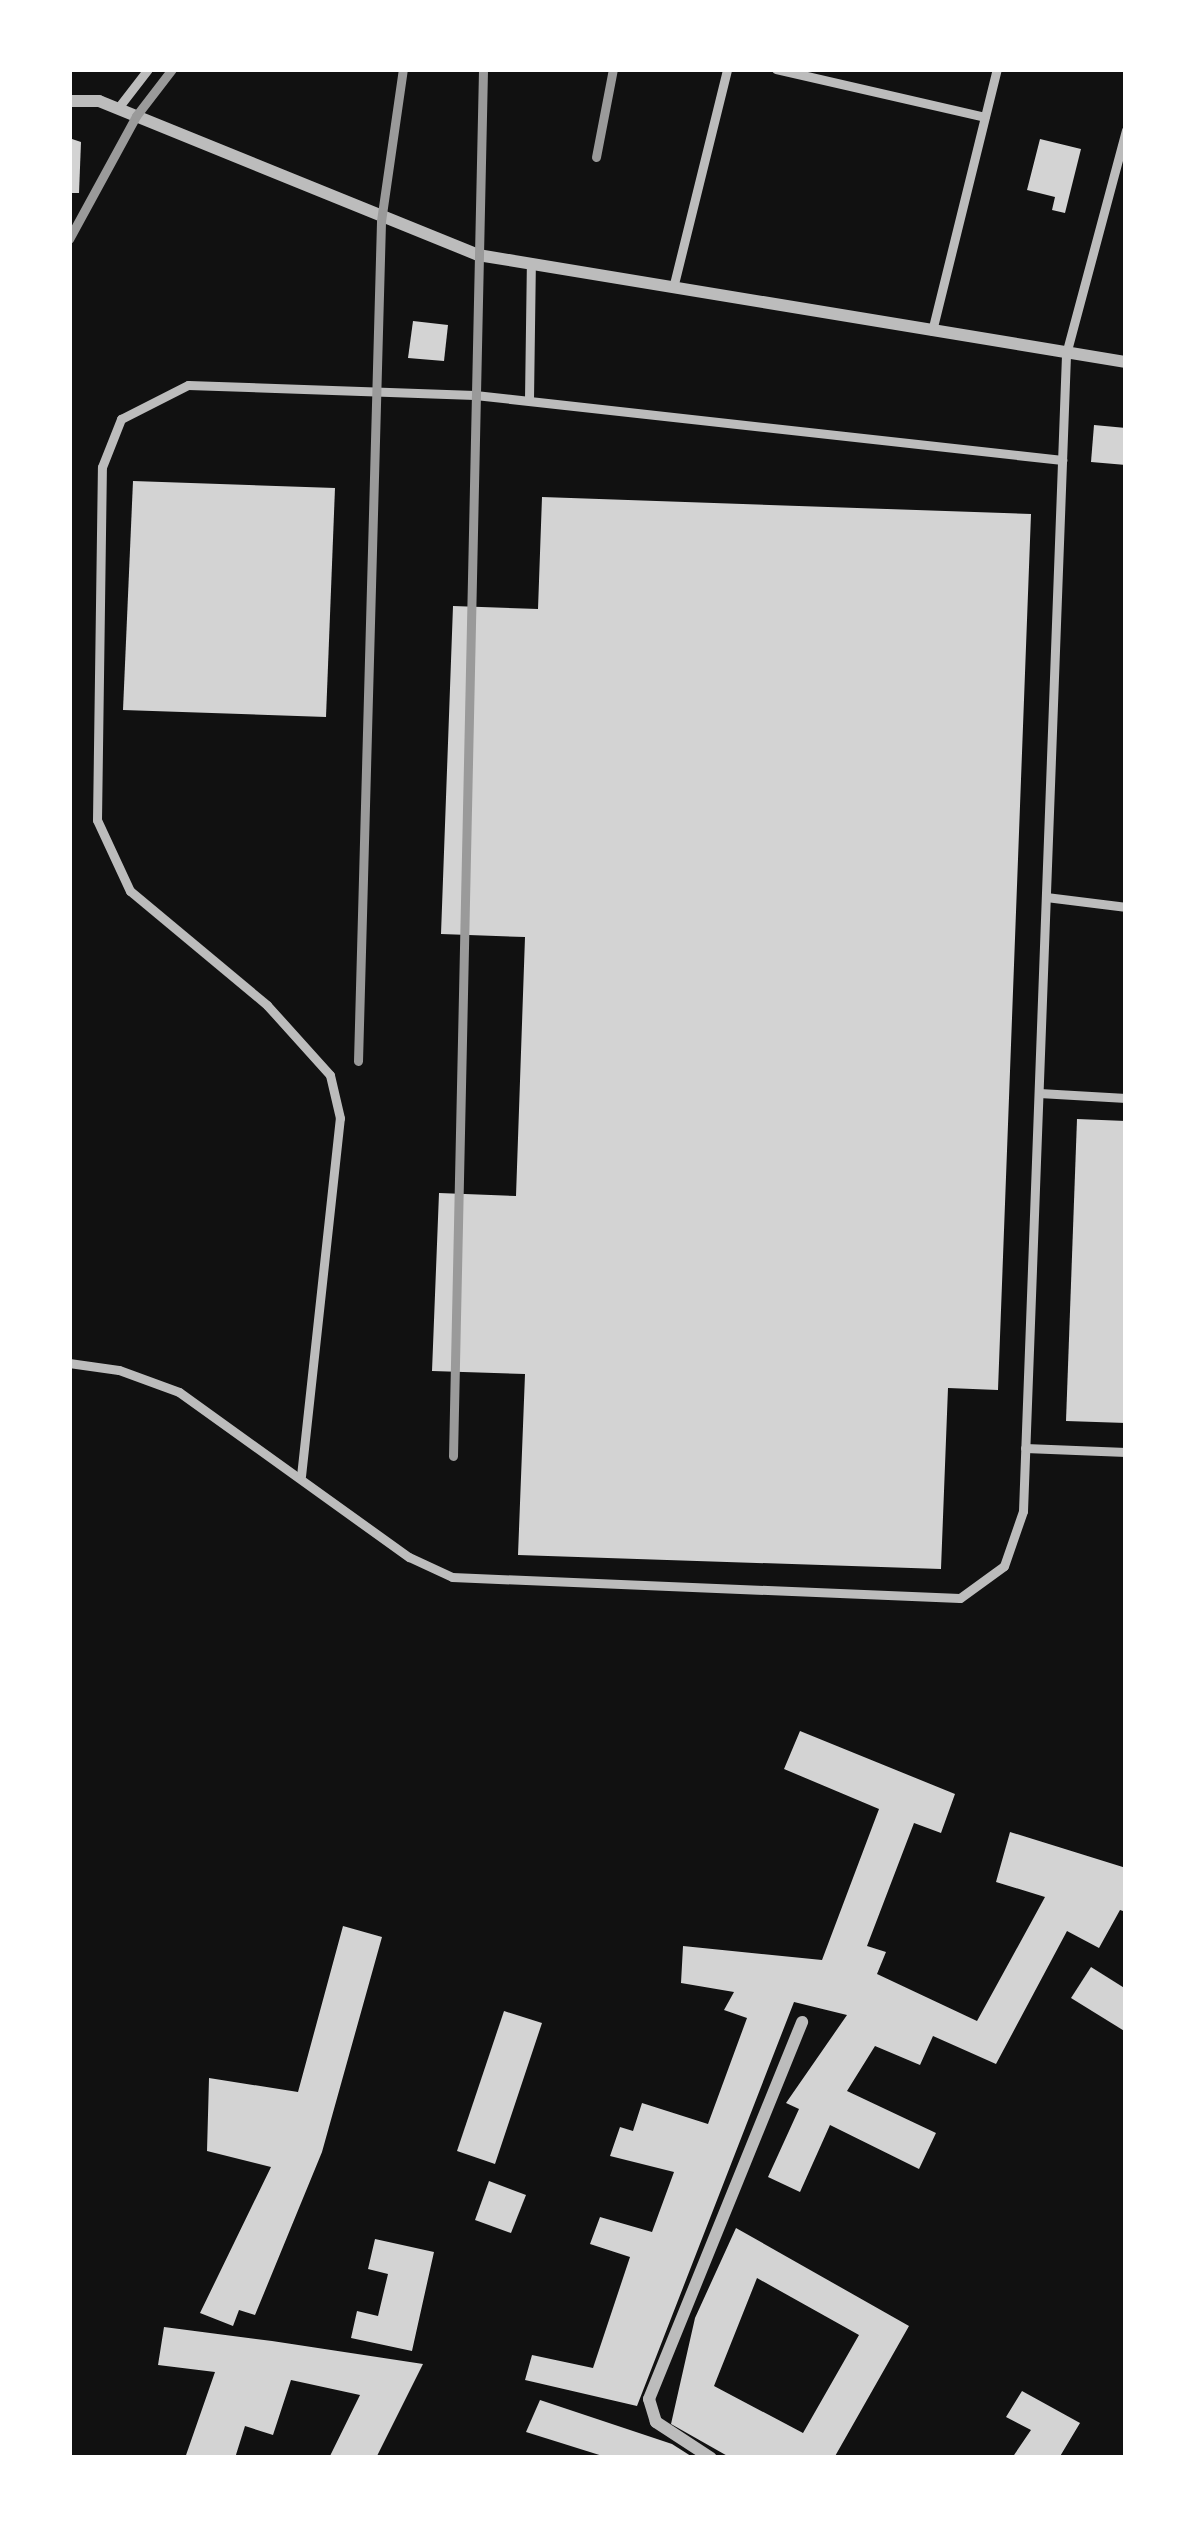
<!DOCTYPE html>
<style>
body{margin:0}
#map{position:relative;width:1195px;height:2527px;overflow:hidden;background:#111;font-family:Merriweather,serif}
div>[style]{position:absolute}
.building>*{inset:0;background:#d3d3d3}
.service>*{height:9px;margin:-4.5px;padding:0 4.5px;transform-origin:4.5px;border-radius:4.5px;background:#bcbcbc}
.minor>*{height:12px;margin:-6px;padding:0 6px;transform-origin:6px;border-radius:6px;background:#bcbcbc}
.rail>*{height:9px;margin:-4.5px;padding:0 4.5px;transform-origin:4.5px;border-radius:4.5px;background:#9a9a9a}
span{translate:-50% -50%;white-space:nowrap;text-align:center;line-height:1.15;-webkit-text-stroke:10px #fff;paint-order:stroke}
.frame{position:absolute;inset:0;border:72px solid #fff;pointer-events:none}
</style>
<div id="map">
<div class="building">
<i style="clip-path:polygon(69px 138px,81px 142px,79px 193px,69px 193px)"></i>
<i style="clip-path:polygon(1040px 139px,1081px 149px,1065px 213px,1052px 210px,1055px 197px,1027px 190px)"></i>
<i style="clip-path:polygon(413px 321px,448px 325px,444px 361px,408px 358px)"></i>
<i style="clip-path:polygon(1094px 425px,1126px 428px,1126px 465px,1091px 462px)"></i>
<i style="clip-path:polygon(133px 481px,335px 488px,326px 717px,123px 710px)"></i>
<i style="clip-path:polygon(542px 497px,1031px 514px,998px 1390px,948px 1388px,941px 1569px,518px 1555px,525px 1374px,432px 1371px,439px 1193px,516px 1196px,525px 937px,441px 934px,453px 606px,538px 609px)"></i>
<i style="clip-path:polygon(1077px 1119px,1126px 1121px,1126px 1423px,1066px 1421px)"></i>
<i style="clip-path:polygon(800px 1731px,955px 1794px,941px 1833px,914px 1823px,867px 1946px,886px 1952px,877px 1974px,977px 2021px,1045px 1897px,996px 1882px,1010px 1832px,1126px 1868px,1126px 1912px,1120px 1910px,1099px 1948px,1067px 1931px,996px 2064px,933px 2036px,920px 2065px,875px 2046px,847px 2091px,936px 2133px,919px 2169px,830px 2125px,800px 2192px,768px 2177px,799px 2109px,786px 2103px,847px 2015px,794px 2002px,637px 2406px,525px 2380px,532px 2355px,593px 2368px,630px 2257px,590px 2244px,600px 2217px,652px 2232px,674px 2172px,610px 2156px,620px 2127px,633px 2131px,642px 2103px,708px 2124px,747px 2018px,724px 2010px,734px 1992px,681px 1983px,683px 1946px,822px 1960px,879px 1809px,784px 1769px)"></i>
<i style="clip-path:polygon(343px 1926px,382px 1937px,322px 2152px,255px 2315px,239px 2310px,233px 2326px,200px 2313px,271px 2167px,207px 2151px,209px 2078px,298px 2092px)"></i>
<i style="clip-path:polygon(1091px 1967px,1126px 1989px,1126px 2032px,1071px 1998px)"></i>
<i style="clip-path:polygon(504px 2011px,542px 2023px,495px 2164px,457px 2151px)"></i>
<i style="clip-path:polygon(489px 2181px,526px 2195px,511px 2233px,475px 2220px)"></i>
<i style="clip-path:polygon(evenodd,736px 2228px,909px 2326px,834px 2458px,731px 2458px,671px 2424px,695px 2318px,736px 2228px,757px 2278px,859px 2335px,803px 2433px,714px 2386px,757px 2278px)"></i>
<i style="clip-path:polygon(375px 2239px,434px 2252px,412px 2351px,351px 2338px,357px 2311px,378px 2316px,388px 2274px,368px 2269px)"></i>
<i style="clip-path:polygon(164px 2327px,272px 2341px,423px 2364px,376px 2458px,329px 2458px,360px 2395px,291px 2380px,273px 2435px,245px 2426px,235px 2458px,185px 2458px,215px 2372px,158px 2365px)"></i>
<i style="clip-path:polygon(1022px 2391px,1080px 2423px,1059px 2458px,1012px 2458px,1031px 2430px,1006px 2417px)"></i>
<i style="clip-path:polygon(540px 2400px,672px 2444px,694px 2458px,609px 2458px,526px 2432px)"></i>
</div>
<div class="service">
<i style="left:776px;top:69px;width:214px;rotate:12.9deg"></i>
<i style="left:118px;top:108px;width:49px;rotate:-52.4deg"></i>
<i style="left:673px;top:288px;width:226px;rotate:-76.1deg"></i>
<i style="left:932px;top:331px;width:270px;rotate:-76.1deg"></i>
<i style="left:529px;top:399px;width:135px;rotate:-89.2deg"></i>
<i style="left:1046px;top:897px;width:81px;rotate:7.1deg"></i>
<i style="left:1039px;top:1093px;width:87px;rotate:3.3deg"></i>
<i style="left:69px;top:1363px;width:50px;rotate:8deg"></i>
<i style="left:119px;top:1370px;width:64px;rotate:20.1deg"></i>
<i style="left:179px;top:1392px;width:283px;rotate:35.7deg"></i>
<i style="left:409px;top:1557px;width:47px;rotate:24.9deg"></i>
<i style="left:452px;top:1577px;width:508px;rotate:2.37deg"></i>
<i style="left:960px;top:1598px;width:54px;rotate:-36deg"></i>
<i style="left:1004px;top:1566px;width:58px;rotate:-70.9deg"></i>
<i style="left:1023px;top:1511px;width:1158px;rotate:-87.87deg"></i>
<i style="left:1066px;top:354px;width:232px;rotate:-75deg"></i>
<i style="left:1025px;top:1448px;width:101px;rotate:2.3deg"></i>
<i style="left:301px;top:1476px;width:360px;rotate:-83.8deg"></i>
<i style="left:340px;top:1118px;width:44px;rotate:-103.1deg"></i>
<i style="left:330px;top:1075px;width:94px;rotate:-132deg"></i>
<i style="left:267px;top:1005px;width:178px;rotate:-140.2deg"></i>
<i style="left:130px;top:891px;width:78px;rotate:-114.9deg"></i>
<i style="left:97px;top:820px;width:353px;rotate:-89.2deg"></i>
<i style="left:102px;top:467px;width:52px;rotate:-68.4deg"></i>
<i style="left:121px;top:419px;width:75px;rotate:-26.9deg"></i>
<i style="left:188px;top:385px;width:287px;rotate:2deg"></i>
<i style="left:475px;top:395px;width:591px;rotate:6.32deg"></i>
</div>
<div class="minor">
<i style="left:69px;top:101px;width:30px"></i>
<i style="left:99px;top:101px;width:409px;rotate:22.1deg"></i>
<i style="left:478px;top:255px;width:657px;rotate:9.38deg"></i>
<i style="left:711px;top:2458px;width:66px;rotate:-146.8deg"></i>
<i style="left:656px;top:2422px;width:24px;rotate:-107deg"></i>
<i style="left:649px;top:2399px;width:407px;rotate:-67.9deg"></i>
</div>
<div class="rail">
<i style="left:596px;top:157px;width:90px;rotate:-79.1deg"></i>
<i style="left:69px;top:239px;width:140px;rotate:-61.4deg"></i>
<i style="left:136px;top:116px;width:59px;rotate:-52.5deg"></i>
<i style="left:358px;top:1061px;width:840px;rotate:-88.43deg"></i>
<i style="left:381px;top:221px;width:154px;rotate:-81.8deg"></i>
<i style="left:453px;top:1456px;width:1387px;rotate:-88.76deg"></i>
</div>
<div class="frame"></div>
</div>
